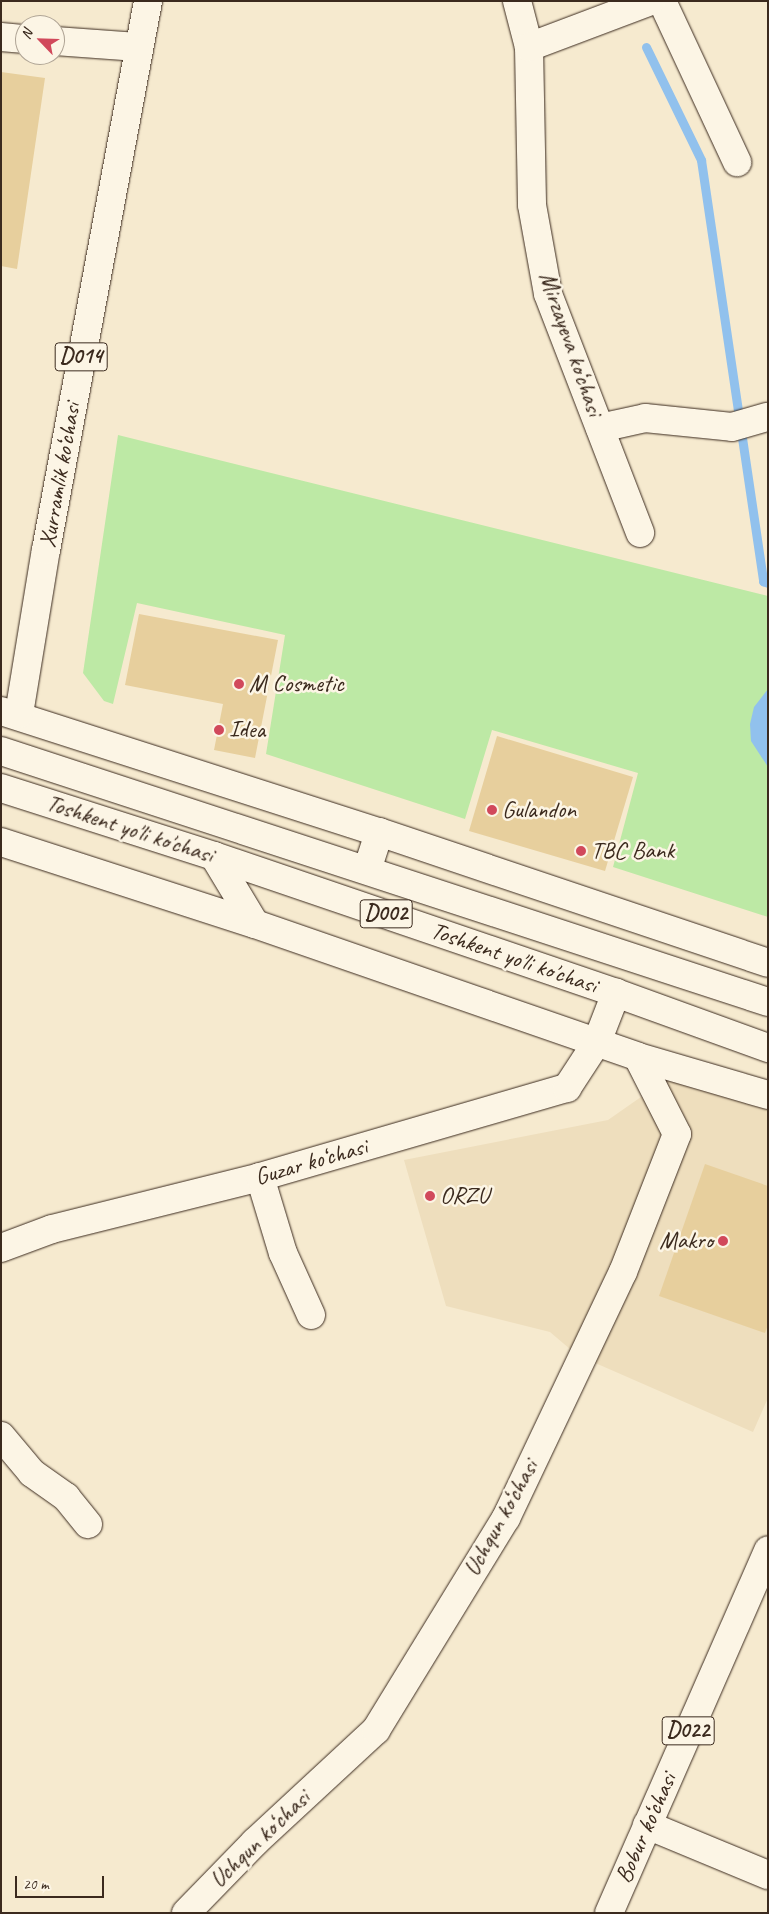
<!DOCTYPE html>
<meta charset="utf-8">
<style>
body{margin:0}
#map{position:relative;width:769px;height:1914px;overflow:hidden;background:#f6eacf;font-family:Caveat,sans-serif}
div>[style]{position:absolute}
.built>*{inset:0;background:#eedebd}
.green>*{inset:0;background:#bde9a5}
.water>*{inset:0;background:#91c1ed}
.stream>*{height:9px;margin:-4.5px;padding:0 4.5px;transform-origin:4.5px;border-radius:4.5px;background:#91c1ed}
.building>*{inset:0;background:#e7cf9d}
.roads{filter:drop-shadow(0 0 1px #3b2a1e) drop-shadow(0 0 1px #3b2a1e)}
.minor>*{height:28px;margin:-14px;padding:0 14px;transform-origin:14px;border-radius:14px;background:#fcf5e5}
.major>*{height:28px;margin:-14px;padding:0 14px;transform-origin:14px;border-radius:14px;background:#fcf5e5}
.dots>*{width:14px;height:14px;translate:-50% -50%;box-sizing:border-box;border:2px solid #fcf5e5;border-radius:50%}
span{translate:-50% -50%;white-space:nowrap;text-align:center;line-height:1.15;-webkit-text-stroke:5px #fcf5e5;paint-order:stroke}
.shield-label span{padding:1px 4px;background:#fcf5e5;border:1px solid;border-radius:4px;-webkit-text-stroke-width:0}
.shield-label{font-size:22px;color:#3b2a1e;font-weight:700}
.street-label{font-size:24px;color:#3b2a1e}
.poi-label{font-size:24px;color:#3b2a1e}
.left{translate:0 -50%;text-align:left}
.right{translate:-100% -50%;text-align:right}
.frame{position:absolute;inset:0;border:2px solid #3b2a1e;pointer-events:none}
.north{position:absolute;left:15px;top:15px;width:50px;height:50px;box-sizing:border-box;background:#fcf5e5;border:1px solid #afa495;border-radius:50%;rotate:294deg;font-size:14px;font-weight:700;line-height:20px;text-align:center;color:#3b2a1e}
.north::after{content:'';display:block;margin:auto;width:18px;height:22px;background:#d1495b;clip-path:polygon(50% 0,100% 100%,50% 72%,0 100%)}
.scale{position:absolute;left:15px;top:1876px;width:89px;height:22px;box-sizing:border-box;border:2px solid #3b2a1e;border-top:0;padding-left:6px;font-size:15px;line-height:18px;white-space:nowrap;color:#3b2a1e;-webkit-text-stroke:4px #fcf5e5;paint-order:stroke}
</style>
<div id="map">
<div class="built">
<i style="clip-path:polygon(684px 1067px,768px 1099px,768px 1398px,753px 1432px,577px 1355px,550px 1332px,446px 1306px,404px 1160px,608px 1120px)"></i>
</div>
<div class="green">
<i style="clip-path:polygon(118px 435px,768px 596px,768px 917px,613px 867px,638px 773px,492px 730px,465px 819px,266px 754px,285px 635px,137px 603px,113px 704px,104px 701px,83px 673px)"></i>
</div>
<div class="water">
<i style="clip-path:polygon(768px 689px,768px 767px,751px 741px,750px 724px,754px 707px)"></i>
</div>
<div class="stream">
<i style="left:646px;top:47px;width:126px;rotate:64deg"></i>
<i style="left:701px;top:160px;width:426px;rotate:81.6deg"></i>
<i style="left:763px;top:581px;width:5px;rotate:22deg"></i>
</div>
<div class="building">
<i style="clip-path:polygon(1px 72px,45px 78px,17px 269px,1px 266px)"></i>
<i style="clip-path:polygon(139px 614px,278px 640px,255px 758px,214px 750px,223px 704px,125px 685px)"></i>
<i style="clip-path:polygon(497px 736px,633px 777px,605px 871px,469px 831px)"></i>
<i style="clip-path:polygon(705px 1164px,768px 1186px,768px 1325px,765px 1333px,659px 1296px)"></i>
</div>
<div class="roads">
<div class="minor">
<i style="left:517px;top:1px;width:48px;rotate:75.4deg"></i>
<i style="left:529px;top:47px;width:158px;rotate:88.9deg"></i>
<i style="left:532px;top:205px;width:90px;rotate:79.8deg"></i>
<i style="left:548px;top:294px;width:256px;rotate:68.9deg"></i>
<i style="left:662px;top:1px;width:178px;rotate:65deg"></i>
<i style="left:1px;top:37px;width:24px;rotate:5deg"></i>
<i style="left:55px;top:41px;width:83px;rotate:4.1deg"></i>
<i style="left:529px;top:47px;width:130px;rotate:-20.7deg"></i>
<i style="left:600px;top:428px;width:46px;rotate:-12.5deg"></i>
<i style="left:645px;top:418px;width:87px;rotate:5.9deg"></i>
<i style="left:732px;top:427px;width:37px;rotate:-16deg"></i>
<i style="left:1px;top:711px;width:397px;rotate:17.8deg"></i>
<i style="left:379px;top:832px;width:410px;rotate:18.6deg"></i>
<i style="left:1px;top:842px;width:267px;rotate:17.9deg"></i>
<i style="left:255px;top:924px;width:405px;rotate:19.1deg"></i>
<i style="left:638px;top:1057px;width:135px;rotate:16.3deg"></i>
<i style="left:260px;top:1177px;width:79px;rotate:73.2deg"></i>
<i style="left:283px;top:1253px;width:68px;rotate:65.7deg"></i>
<i style="left:1px;top:1248px;width:54px;rotate:-20.4deg"></i>
<i style="left:52px;top:1229px;width:214px;rotate:-14deg"></i>
<i style="left:260px;top:1177px;width:320px;rotate:-16.2deg"></i>
<i style="left:567px;top:1088px;width:55px;rotate:-56.9deg"></i>
<i style="left:1px;top:1436px;width:48px;rotate:50deg"></i>
<i style="left:32px;top:1473px;width:42px;rotate:35.2deg"></i>
<i style="left:66px;top:1497px;width:35px;rotate:51deg"></i>
<i style="left:647px;top:1825px;width:131px;rotate:22.5deg"></i>
<i style="left:186px;top:1913px;width:99px;rotate:-45.8deg"></i>
<i style="left:255px;top:1842px;width:165px;rotate:-42.8deg"></i>
<i style="left:376px;top:1730px;width:249px;rotate:-58.5deg"></i>
<i style="left:506px;top:1518px;width:272px;rotate:-64.6deg"></i>
<i style="left:623px;top:1272px;width:148px;rotate:-68.6deg"></i>
<i style="left:677px;top:1134px;width:86px;rotate:-116.9deg"></i>
</div>
<div class="major">
<i style="left:19px;top:714px;width:166px;rotate:-80.7deg"></i>
<i style="left:46px;top:550px;width:558px;rotate:-79.47deg"></i>
<i style="left:1px;top:751px;width:807px;rotate:18.12deg"></i>
<i style="left:1px;top:788px;width:224px;rotate:17.7deg"></i>
<i style="left:214px;top:856px;width:425px;rotate:18.8deg"></i>
<i style="left:616px;top:993px;width:162px;rotate:19.9deg"></i>
<i style="left:214px;top:856px;width:79px;rotate:58.9deg"></i>
<i style="left:367px;top:870px;width:40px;rotate:-72deg"></i>
<i style="left:597px;top:1042px;width:53px;rotate:-68.8deg"></i>
<i style="left:609px;top:1913px;width:396px;rotate:-66.3deg"></i>
</div>
</div>
<div class="dots">
<i style="left:239px;top:684px;background:#d1495b"></i>
<i style="left:219px;top:730px;background:#d1495b"></i>
<i style="left:492px;top:810px;background:#d1495b"></i>
<i style="left:581px;top:851px;background:#d1495b"></i>
<i style="left:430px;top:1196px;background:#d1495b"></i>
<i style="left:723px;top:1241px;background:#d1495b"></i>
</div>
<div class="shield-label">
<span style="left:81px;top:357px">D014</span>
<span style="left:386px;top:914px">D002</span>
<span style="left:688px;top:1731px">D022</span>
</div>
<div class="street-label">
<span style="left:571px;top:344px;rotate:71deg">Mirzayeva ko‘chasi</span>
<span style="left:60px;top:475px;rotate:-80deg">Xurramlik ko‘chasi</span>
<span style="left:130px;top:829px;rotate:18deg">Toshkent yo'li ko'chasi</span>
<span style="left:514px;top:958px;rotate:19deg">Toshkent yo'li ko'chasi</span>
<span style="left:311px;top:1162px;rotate:-16deg">Guzar ko‘chasi</span>
<span style="left:501px;top:1518px;rotate:-61deg">Uchqun ko‘chasi</span>
<span style="left:646px;top:1828px;rotate:-66deg">Bobur ko‘chasi</span>
<span style="left:260px;top:1839px;rotate:-44deg">Uchqun ko‘chasi</span>
</div>
<div class="poi-label">
<span class="left" style="left:249px;top:684px">M Cosmetic</span>
<span class="left" style="left:229px;top:730px">Idea</span>
<span class="left" style="left:502px;top:810px">Gulandon</span>
<span class="left" style="left:591px;top:851px">TBC Bank</span>
<span class="left" style="left:440px;top:1196px">ORZU</span>
<span class="right" style="left:713px;top:1241px">Makro</span>
</div>
<div class="frame"></div>
<div class="north">N</div>
<div class="scale">20 m</div>
</div>
